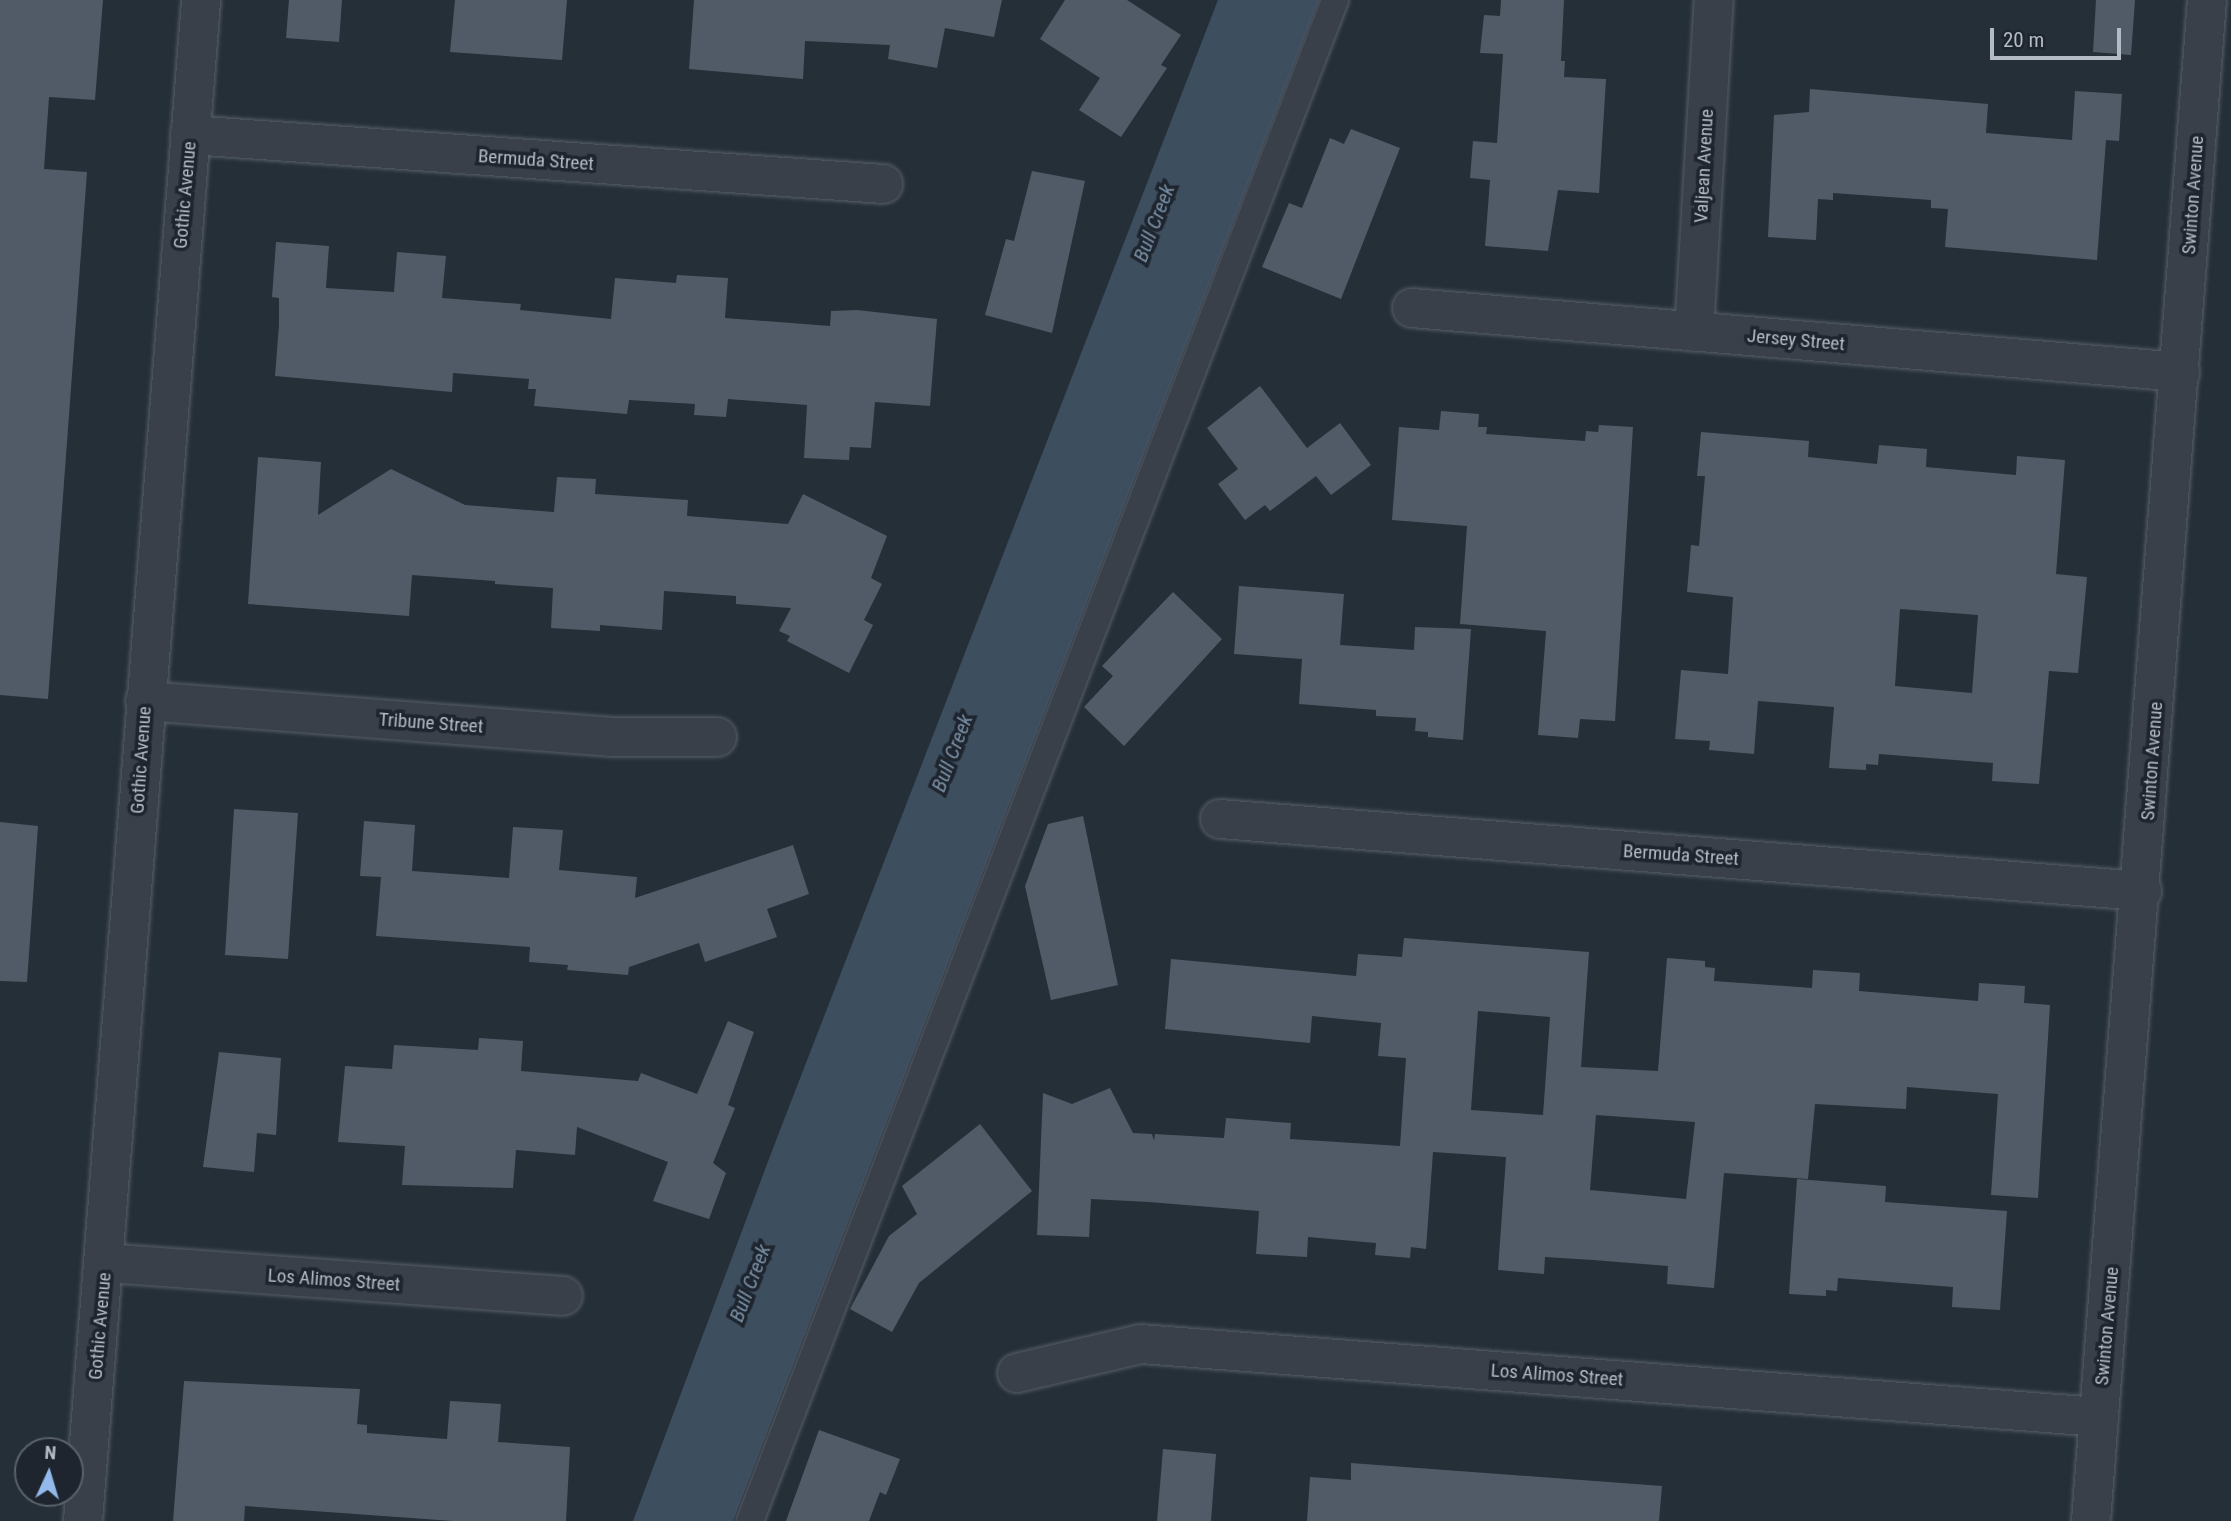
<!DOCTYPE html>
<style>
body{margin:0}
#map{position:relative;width:2231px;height:1521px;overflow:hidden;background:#252f38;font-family:"Roboto Condensed",sans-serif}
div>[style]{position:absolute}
.water>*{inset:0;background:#3d4e5f}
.building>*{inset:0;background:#515b67}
.roads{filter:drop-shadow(0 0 2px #575e67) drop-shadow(0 0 2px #575e67)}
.service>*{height:26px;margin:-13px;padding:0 13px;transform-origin:13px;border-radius:13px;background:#394049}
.minor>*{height:38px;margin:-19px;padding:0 19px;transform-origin:19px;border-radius:19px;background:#394049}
.tertiary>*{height:38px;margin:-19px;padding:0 19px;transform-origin:19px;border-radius:19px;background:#394049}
span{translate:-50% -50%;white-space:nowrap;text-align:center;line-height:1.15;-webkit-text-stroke:7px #1e252e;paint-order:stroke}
.street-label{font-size:19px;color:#b4bbc5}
.water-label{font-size:21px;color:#788ea4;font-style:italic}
.north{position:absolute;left:14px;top:1437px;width:70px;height:70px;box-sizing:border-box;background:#1e252e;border:2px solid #5a616a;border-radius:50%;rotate:4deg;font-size:19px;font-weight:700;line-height:28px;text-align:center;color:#b4bbc5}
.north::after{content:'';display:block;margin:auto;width:24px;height:32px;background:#93baea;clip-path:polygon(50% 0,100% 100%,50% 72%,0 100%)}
.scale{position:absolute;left:1990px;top:28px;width:131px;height:32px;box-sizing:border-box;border:4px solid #b4bbc5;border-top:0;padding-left:9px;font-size:21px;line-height:24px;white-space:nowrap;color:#b4bbc5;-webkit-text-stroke:5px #1e252e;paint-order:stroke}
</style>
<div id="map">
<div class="water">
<i style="clip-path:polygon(1218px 0,1319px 0,733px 1521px,633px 1521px,775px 1143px)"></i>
</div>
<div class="building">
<i style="clip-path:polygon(0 0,103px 0,95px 100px,49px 97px,44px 169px,87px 172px,48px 699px,0 695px)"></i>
<i style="clip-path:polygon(289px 0,342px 0,339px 42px,286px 38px)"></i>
<i style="clip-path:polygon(455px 0,567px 0,562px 60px,450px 52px)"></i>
<i style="clip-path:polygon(694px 0,1002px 0,994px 37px,945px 28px,937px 68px,888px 59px,890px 45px,805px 41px,803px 79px,689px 69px)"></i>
<i style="clip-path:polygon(1065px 0,1127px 0,1181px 35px,1161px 65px,1167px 68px,1121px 137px,1079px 110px,1100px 78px,1040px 39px)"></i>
<i style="clip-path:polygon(1501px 0,1564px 0,1561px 61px,1565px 61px,1564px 77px,1606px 79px,1599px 193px,1558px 190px,1548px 251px,1485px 246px,1490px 180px,1470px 178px,1473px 141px,1497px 143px,1503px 54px,1480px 53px,1484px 15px,1500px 16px)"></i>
<i style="clip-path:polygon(2096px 0,2135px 0,2131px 55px,2093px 52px)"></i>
<i style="clip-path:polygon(1810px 89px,1988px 104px,1986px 133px,2072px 140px,2075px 91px,2122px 94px,2119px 141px,2106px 140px,2097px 260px,1945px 247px,1948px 209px,1931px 208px,1931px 200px,1833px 193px,1833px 200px,1818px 199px,1816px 240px,1768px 237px,1774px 115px,1809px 112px)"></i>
<i style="clip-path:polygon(1351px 129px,1400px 148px,1341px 299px,1262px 267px,1289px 203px,1302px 208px,1330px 138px,1344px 144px)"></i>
<i style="clip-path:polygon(1032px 171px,1085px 181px,1052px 333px,985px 315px,1006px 239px,1014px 241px)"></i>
<i style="clip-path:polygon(276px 242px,329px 246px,326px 288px,394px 292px,397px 252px,446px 256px,442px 298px,521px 304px,520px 310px,611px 319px,615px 278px,676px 283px,677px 275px,728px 278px,725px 318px,830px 326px,831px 311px,857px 310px,937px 319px,930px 406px,875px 402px,871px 448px,850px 447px,849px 460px,804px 458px,807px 405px,728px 399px,726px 417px,694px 415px,695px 404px,629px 400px,627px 414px,534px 406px,536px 389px,528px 389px,529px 379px,453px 373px,452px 392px,275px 376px,279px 325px,279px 298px,272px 297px)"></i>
<i style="clip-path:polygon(1260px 386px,1307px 448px,1340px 423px,1371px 465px,1331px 495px,1316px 476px,1270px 511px,1265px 505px,1245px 520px,1218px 484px,1238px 469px,1207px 428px)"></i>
<i style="clip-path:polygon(1441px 411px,1479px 414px,1478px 427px,1487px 427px,1486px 434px,1585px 441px,1586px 431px,1598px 432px,1599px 425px,1633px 427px,1615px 721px,1580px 719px,1578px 738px,1538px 735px,1546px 631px,1460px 624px,1467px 526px,1392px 520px,1399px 427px,1439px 430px)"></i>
<i style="clip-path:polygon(evenodd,1701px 432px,1809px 441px,1808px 457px,1877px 464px,1879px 445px,1927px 449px,1926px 467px,2016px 475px,2017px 456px,2065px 460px,2056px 574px,2087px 577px,2078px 673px,2049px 671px,2039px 784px,1992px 781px,1993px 763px,1879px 754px,1878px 765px,1866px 764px,1866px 770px,1829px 768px,1834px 707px,1758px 701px,1754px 754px,1709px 750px,1710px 741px,1675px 739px,1681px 670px,1728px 674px,1733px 597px,1687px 592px,1691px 545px,1699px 546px,1705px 476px,1697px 476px,1701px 432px,1900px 609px,1978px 615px,1972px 693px,1895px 686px,1900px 609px)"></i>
<i style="clip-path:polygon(258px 457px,321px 462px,318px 515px,391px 469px,465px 505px,554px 512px,557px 477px,596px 479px,595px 494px,688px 500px,687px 516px,788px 524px,803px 494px,887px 536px,871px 578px,882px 584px,864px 620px,873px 625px,849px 673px,787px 641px,790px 636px,779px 631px,791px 608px,736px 604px,736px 596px,664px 591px,662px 630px,600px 625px,600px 631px,551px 628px,553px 588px,495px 584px,495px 581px,412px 575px,409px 616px,248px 604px)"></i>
<i style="clip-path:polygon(1239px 586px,1344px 594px,1340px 645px,1414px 650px,1415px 627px,1471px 629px,1463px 740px,1428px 737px,1428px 732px,1415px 731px,1416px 718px,1376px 716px,1376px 710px,1299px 704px,1302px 659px,1234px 654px)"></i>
<i style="clip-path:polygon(1173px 592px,1222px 639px,1124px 746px,1084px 707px,1113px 676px,1102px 666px)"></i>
<i style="clip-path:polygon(234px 809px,298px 813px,288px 959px,225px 955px)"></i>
<i style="clip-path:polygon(1083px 816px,1118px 985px,1051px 1000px,1025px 886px,1048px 824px)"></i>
<i style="clip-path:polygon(364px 821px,415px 825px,412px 871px,509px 878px,513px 827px,563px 830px,559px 870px,637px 877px,635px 898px,793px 845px,809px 894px,767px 909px,777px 937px,705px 962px,699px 943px,629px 967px,628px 975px,567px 970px,568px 965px,529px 962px,530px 947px,376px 936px,381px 877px,360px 876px)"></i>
<i style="clip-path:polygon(0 822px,38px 826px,27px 982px,0 981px)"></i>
<i style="clip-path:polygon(evenodd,1404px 938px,1589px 952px,1581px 1067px,1658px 1071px,1667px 958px,1705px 961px,1705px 967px,1715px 968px,1714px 981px,1812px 988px,1813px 970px,1860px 973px,1859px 991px,1978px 1001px,1979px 983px,2025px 986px,2024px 1003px,2050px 1005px,2038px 1198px,1991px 1195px,1998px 1094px,1907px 1087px,1906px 1109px,1815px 1104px,1808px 1179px,1724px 1173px,1714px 1288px,1667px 1284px,1668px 1266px,1593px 1260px,1545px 1257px,1544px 1274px,1498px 1270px,1506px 1157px,1433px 1152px,1426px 1249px,1411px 1247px,1410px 1258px,1375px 1255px,1376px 1243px,1308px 1237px,1307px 1257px,1256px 1254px,1259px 1211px,1149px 1202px,1091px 1199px,1089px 1237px,1037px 1235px,1043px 1093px,1072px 1104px,1110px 1088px,1133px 1133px,1152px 1134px,1154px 1141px,1155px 1134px,1224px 1138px,1226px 1118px,1291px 1123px,1290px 1139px,1400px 1146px,1406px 1058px,1378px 1056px,1381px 1023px,1312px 1016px,1310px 1043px,1165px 1029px,1171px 959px,1356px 976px,1358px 954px,1402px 957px,1404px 938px,1478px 1011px,1550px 1017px,1543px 1115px,1471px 1110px,1478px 1011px,1404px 938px,1596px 1115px,1695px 1122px,1686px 1199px,1590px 1190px,1596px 1115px)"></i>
<i style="clip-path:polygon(728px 1021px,754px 1032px,728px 1105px,735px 1108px,713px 1163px,726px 1173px,709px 1219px,653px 1201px,668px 1162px,577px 1127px,575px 1155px,516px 1150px,513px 1188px,402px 1185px,405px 1146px,338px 1142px,345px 1066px,392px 1069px,394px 1045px,478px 1050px,479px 1038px,523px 1041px,521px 1071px,638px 1081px,641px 1073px,697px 1094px)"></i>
<i style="clip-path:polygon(219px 1052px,281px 1058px,276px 1135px,257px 1133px,254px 1172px,203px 1167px)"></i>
<i style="clip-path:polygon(980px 1124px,1032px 1191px,919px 1283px,892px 1332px,850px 1309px,889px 1236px,917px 1214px,902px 1186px)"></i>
<i style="clip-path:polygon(1797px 1179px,1886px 1186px,1885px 1202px,2007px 1211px,2000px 1310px,1952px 1307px,1953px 1287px,1838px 1278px,1837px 1291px,1826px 1290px,1826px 1296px,1789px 1294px)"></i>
<i style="clip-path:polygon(184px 1381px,360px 1389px,357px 1424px,367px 1425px,367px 1433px,447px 1439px,450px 1401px,501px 1404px,498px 1442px,570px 1447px,566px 1521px,453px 1521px,245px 1506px,244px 1521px,173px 1521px)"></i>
<i style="clip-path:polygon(819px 1430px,900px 1459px,886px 1495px,880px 1492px,869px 1521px,786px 1521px)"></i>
<i style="clip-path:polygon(1163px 1449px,1216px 1454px,1211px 1521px,1157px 1521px)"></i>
<i style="clip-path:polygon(1351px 1463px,1662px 1486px,1659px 1521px,1307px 1521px,1310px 1477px,1351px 1480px)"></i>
</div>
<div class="roads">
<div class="service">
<i style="left:750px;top:1521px;width:1630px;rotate:-68.96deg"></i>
</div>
<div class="minor">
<i style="left:190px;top:135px;width:695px;rotate:4.04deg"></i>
<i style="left:1412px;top:308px;width:771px;rotate:4.76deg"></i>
<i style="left:1694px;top:332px;width:333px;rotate:-86.6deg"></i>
<i style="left:145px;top:701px;width:466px;rotate:4.4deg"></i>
<i style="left:610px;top:737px;width:107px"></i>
<i style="left:1220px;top:819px;width:925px;rotate:4.47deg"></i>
<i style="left:105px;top:1263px;width:459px;rotate:4.1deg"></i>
<i style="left:1017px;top:1373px;width:127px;rotate:-13.2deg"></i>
<i style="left:1141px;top:1344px;width:961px;rotate:4.36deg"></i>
<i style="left:2091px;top:1521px;width:1525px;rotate:-85.64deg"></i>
</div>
<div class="tertiary">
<i style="left:83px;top:1521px;width:1526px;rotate:-85.56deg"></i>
</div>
</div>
<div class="street-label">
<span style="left:536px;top:160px;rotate:4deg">Bermuda Street</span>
<span style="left:1704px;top:166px;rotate:-87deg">Valjean Avenue</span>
<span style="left:185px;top:195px;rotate:-85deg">Gothic Avenue</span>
<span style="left:2193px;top:195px;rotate:-86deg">Swinton Avenue</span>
<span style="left:1796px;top:340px;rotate:5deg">Jersey Street</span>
<span style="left:431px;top:723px;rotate:4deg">Tribune Street</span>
<span style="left:141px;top:760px;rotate:-86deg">Gothic Avenue</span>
<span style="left:2152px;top:761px;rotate:-86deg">Swinton Avenue</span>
<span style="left:1681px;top:855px;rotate:4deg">Bermuda Street</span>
<span style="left:334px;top:1280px;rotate:4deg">Los Alimos Street</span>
<span style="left:100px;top:1326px;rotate:-85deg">Gothic Avenue</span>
<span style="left:2107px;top:1326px;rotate:-85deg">Swinton Avenue</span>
<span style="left:1557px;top:1375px;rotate:4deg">Los Alimos Street</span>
</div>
<div class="water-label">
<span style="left:1154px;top:223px;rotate:-69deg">Bull Creek</span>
<span style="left:952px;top:753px;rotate:-69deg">Bull Creek</span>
<span style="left:750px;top:1283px;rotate:-69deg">Bull Creek</span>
</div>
<div class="north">N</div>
<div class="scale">20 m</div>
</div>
